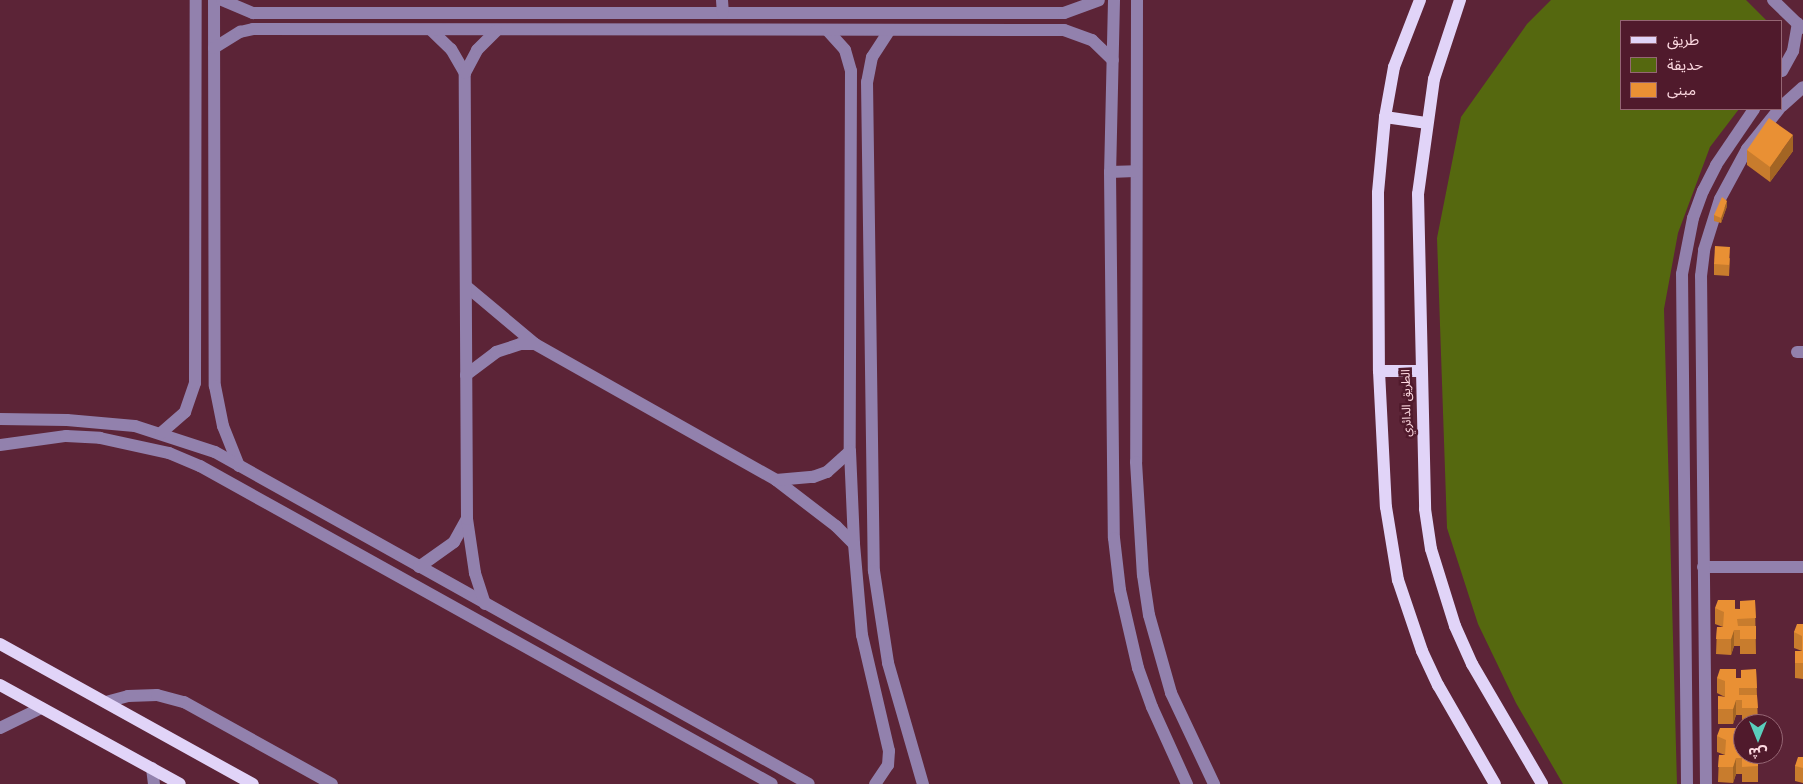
<!DOCTYPE html>
<meta charset="utf-8">
<style>
body{margin:0}
#map{position:relative;width:1803px;height:784px;overflow:hidden;background:#5c2437;font-family:"Golos Text","Noto Sans Arabic",sans-serif}
div>[style]{position:absolute}
.green>*{inset:0;background:#55680f}
.minor>*{height:12px;margin:-6px;padding:0 6px;transform-origin:6px;border-radius:6px;background:#9281ad}
.major>*{height:12px;margin:-6px;padding:0 6px;transform-origin:6px;border-radius:6px;background:#e1d4f8}
.wall>*{inset:0;background:#c87c2d}
.shaded-wall>*{inset:0;background:#a36524}
.building>*{inset:0;background:#e99034}
span{translate:-50% -50%;white-space:nowrap;text-align:center;line-height:1.15;-webkit-text-stroke:5px #501a2c;paint-order:stroke}
.street-label{font-size:12px;color:#fdd9e1}
.legend{position:absolute;left:1620px;top:20px;width:162px;height:90px;box-sizing:border-box;background:#501a2c;border:1px solid #956674;margin:0;padding:6px 9px;list-style:none;font-size:15px;color:#fdd9e1}
.legend li{display:flex;align-items:center;gap:10px;height:25px}
.legend b{width:25px;border:1px solid #956674}
.north{position:absolute;left:1733px;top:714px;width:50px;height:50px;box-sizing:border-box;background:#501a2c;border:1px solid #956674;border-radius:50%;rotate:180deg;font-size:14px;font-weight:700;line-height:20px;text-align:center;color:#fdd9e1}
.north::after{content:'';display:block;margin:auto;width:18px;height:22px;background:#5acebc;clip-path:polygon(50% 0,100% 100%,50% 72%,0 100%)}
</style>
<div id="map">
<div class="green">
<i style="clip-path:polygon(1551px 0,1746px 0,1767px 21px,1622px 21px,1622px 109px,1739px 109px,1710px 147px,1678px 233px,1664px 309px,1677px 784px,1563px 784px,1516px 703px,1478px 624px,1447px 528px,1437px 238px,1461px 117px,1527px 24px)"></i>
</div>
<div class="minor">
<i style="left:214px;top:0;width:386px;rotate:89.9deg"></i>
<i style="left:215px;top:386px;width:41px;rotate:78.7deg"></i>
<i style="left:223px;top:426px;width:43px;rotate:68.2deg"></i>
<i style="left:222px;top:0;width:34px;rotate:23deg"></i>
<i style="left:253px;top:13px;width:811px"></i>
<i style="left:1064px;top:13px;width:37px;rotate:-20deg"></i>
<i style="left:722px;top:0;width:13px;rotate:86deg"></i>
<i style="left:1114px;top:0;width:172px;rotate:91.3deg"></i>
<i style="left:1110px;top:172px;width:366px;rotate:89.4deg"></i>
<i style="left:1114px;top:538px;width:52px;rotate:83.4deg"></i>
<i style="left:1120px;top:590px;width:80px;rotate:77deg"></i>
<i style="left:1138px;top:668px;width:41px;rotate:70.3deg"></i>
<i style="left:1152px;top:707px;width:85px;rotate:65.6deg"></i>
<i style="left:1137px;top:0;width:462px;rotate:90.1deg"></i>
<i style="left:1136px;top:462px;width:113px;rotate:86.5deg"></i>
<i style="left:1143px;top:575px;width:40px;rotate:81.5deg"></i>
<i style="left:1149px;top:615px;width:81px;rotate:74.2deg"></i>
<i style="left:1171px;top:693px;width:101px;rotate:64.7deg"></i>
<i style="left:1773px;top:0;width:40px;rotate:44deg"></i>
<i style="left:431px;top:30px;width:28px;rotate:44deg"></i>
<i style="left:451px;top:49px;width:28px;rotate:60deg"></i>
<i style="left:828px;top:31px;width:25px;rotate:48deg"></i>
<i style="left:845px;top:50px;width:22px;rotate:74deg"></i>
<i style="left:851px;top:71px;width:380px;rotate:90.2deg"></i>
<i style="left:850px;top:451px;width:93px;rotate:87.5deg"></i>
<i style="left:854px;top:544px;width:91px;rotate:85deg"></i>
<i style="left:862px;top:635px;width:119px;rotate:76.9deg"></i>
<i style="left:889px;top:751px;width:14px;rotate:94deg"></i>
<i style="left:888px;top:765px;width:23px;rotate:124deg"></i>
<i style="left:889px;top:31px;width:31px;rotate:123deg"></i>
<i style="left:872px;top:57px;width:25px;rotate:101deg"></i>
<i style="left:867px;top:82px;width:489px;rotate:89.2deg"></i>
<i style="left:874px;top:571px;width:93px;rotate:81.3deg"></i>
<i style="left:888px;top:663px;width:126px;rotate:73.9deg"></i>
<i style="left:214px;top:48px;width:31px;rotate:-32deg"></i>
<i style="left:240px;top:32px;width:13px;rotate:-13deg"></i>
<i style="left:253px;top:29px;width:811px;rotate:0.07deg"></i>
<i style="left:1064px;top:30px;width:30px;rotate:20deg"></i>
<i style="left:1092px;top:40px;width:29px;rotate:44deg"></i>
<i style="left:1782px;top:71px;width:23px;rotate:-61deg"></i>
<i style="left:1793px;top:51px;width:28px;rotate:-80deg"></i>
<i style="left:1782px;top:106px;width:28px;rotate:-42deg"></i>
<i style="left:1110px;top:172px;width:25px;rotate:-2deg"></i>
<i style="left:466px;top:286px;width:90px;rotate:40deg"></i>
<i style="left:535px;top:344px;width:277px;rotate:29.4deg"></i>
<i style="left:776px;top:480px;width:76px;rotate:37.5deg"></i>
<i style="left:836px;top:526px;width:25px;rotate:45deg"></i>
<i style="left:1797px;top:352px;width:6px"></i>
<i style="left:466px;top:375px;width:38px;rotate:-37deg"></i>
<i style="left:496px;top:352px;width:25px;rotate:-18deg"></i>
<i style="left:520px;top:344px;width:15px"></i>
<i style="left:0;top:419px;width:67px;rotate:0.9deg"></i>
<i style="left:67px;top:420px;width:68px;rotate:5deg"></i>
<i style="left:135px;top:426px;width:84px;rotate:18deg"></i>
<i style="left:215px;top:452px;width:680px;rotate:29.2deg"></i>
<i style="left:161px;top:433px;width:32px;rotate:-41deg"></i>
<i style="left:185px;top:412px;width:31px;rotate:-71deg"></i>
<i style="left:195px;top:383px;width:383px;rotate:-89.9deg"></i>
<i style="left:0;top:445px;width:67px;rotate:-7.8deg"></i>
<i style="left:66px;top:436px;width:34px;rotate:3deg"></i>
<i style="left:100px;top:438px;width:71px;rotate:12.3deg"></i>
<i style="left:169px;top:453px;width:34px;rotate:23deg"></i>
<i style="left:200px;top:466px;width:654px;rotate:29.07deg"></i>
<i style="left:776px;top:480px;width:37px;rotate:-5deg"></i>
<i style="left:813px;top:477px;width:15px;rotate:-20deg"></i>
<i style="left:827px;top:472px;width:31px;rotate:-42deg"></i>
<i style="left:419px;top:567px;width:43px;rotate:-35.5deg"></i>
<i style="left:454px;top:542px;width:26px;rotate:-61deg"></i>
<i style="left:1703px;top:567px;width:100px"></i>
<i style="left:485px;top:604px;width:33px;rotate:-108deg"></i>
<i style="left:475px;top:573px;width:55px;rotate:-98.4deg"></i>
<i style="left:467px;top:519px;width:446px;rotate:-90.3deg"></i>
<i style="left:465px;top:73px;width:26px;rotate:-62deg"></i>
<i style="left:477px;top:50px;width:27px;rotate:-45deg"></i>
<i style="left:106px;top:702px;width:23px;rotate:-15deg"></i>
<i style="left:128px;top:696px;width:29px;rotate:-2deg"></i>
<i style="left:157px;top:695px;width:28px;rotate:15deg"></i>
<i style="left:184px;top:702px;width:169px;rotate:29deg"></i>
<i style="left:0;top:728px;width:46px;rotate:-26deg"></i>
<i style="left:152px;top:768px;width:16px;rotate:83deg"></i>
<i style="left:1687px;top:784px;width:510px;rotate:-90.56deg"></i>
<i style="left:1682px;top:274px;width:57px;rotate:-78.9deg"></i>
<i style="left:1693px;top:218px;width:29px;rotate:-70deg"></i>
<i style="left:1703px;top:191px;width:29px;rotate:-63deg"></i>
<i style="left:1716px;top:165px;width:68px;rotate:-55.8deg"></i>
<i style="left:1706px;top:784px;width:508px;rotate:-90.56deg"></i>
<i style="left:1701px;top:276px;width:26px;rotate:-83deg"></i>
<i style="left:1704px;top:250px;width:53px;rotate:-72.6deg"></i>
<i style="left:1720px;top:199px;width:57px;rotate:-61.6deg"></i>
<i style="left:1747px;top:149px;width:51px;rotate:-51.3deg"></i>
</div>
<div class="major">
<i style="left:1420px;top:0;width:72px;rotate:111.2deg"></i>
<i style="left:1394px;top:67px;width:51px;rotate:100.2deg"></i>
<i style="left:1385px;top:117px;width:76px;rotate:95.3deg"></i>
<i style="left:1378px;top:193px;width:178px;rotate:89.7deg"></i>
<i style="left:1379px;top:371px;width:136px;rotate:87.1deg"></i>
<i style="left:1386px;top:507px;width:74px;rotate:80.7deg"></i>
<i style="left:1398px;top:580px;width:75px;rotate:71.3deg"></i>
<i style="left:1422px;top:651px;width:38px;rotate:65deg"></i>
<i style="left:1438px;top:685px;width:114px;rotate:60.1deg"></i>
<i style="left:1460px;top:0;width:83px;rotate:108.2deg"></i>
<i style="left:1434px;top:79px;width:116px;rotate:97.9deg"></i>
<i style="left:1418px;top:194px;width:315px;rotate:88.7deg"></i>
<i style="left:1425px;top:509px;width:40px;rotate:81.5deg"></i>
<i style="left:1431px;top:549px;width:81px;rotate:72.7deg"></i>
<i style="left:1455px;top:626px;width:42px;rotate:65.9deg"></i>
<i style="left:1472px;top:664px;width:139px;rotate:59.7deg"></i>
<i style="left:1385px;top:117px;width:41px;rotate:8.3deg"></i>
<i style="left:1379px;top:371px;width:40px"></i>
<i style="left:0;top:644px;width:289px;rotate:29deg"></i>
<i style="left:0;top:685px;width:205px;rotate:28.8deg"></i>
</div>
<div class="wall">
<i style="clip-path:polygon(1747px 150px,1793px 151px,1770px 182px,1747px 165px)"></i>
<i style="clip-path:polygon(1727px 206px,1721px 223px,1714px 221px,1714px 215px)"></i>
<i style="clip-path:polygon(1730px 258px,1729px 276px,1714px 275px,1714px 264px)"></i>
<i style="clip-path:polygon(1755px 600px,1756px 654px,1740px 654px,1740px 646px,1734px 646px,1731px 655px,1716px 654px,1717px 627px,1723px 627px,1715px 624px,1715px 608px,1740px 609px)"></i>
<i style="clip-path:polygon(1803px 624px,1803px 679px,1795px 678px,1795px 651px,1802px 651px,1794px 648px,1794px 632px)"></i>
<i style="clip-path:polygon(1756px 669px,1758px 724px,1742px 724px,1742px 715px,1736px 715px,1733px 724px,1718px 724px,1718px 696px,1725px 697px,1717px 693px,1717px 678px,1741px 678px)"></i>
<i style="clip-path:polygon(1743px 728px,1743px 754px,1758px 754px,1758px 782px,1742px 782px,1742px 774px,1736px 774px,1733px 783px,1718px 782px,1719px 755px,1725px 755px,1717px 752px,1717px 736px,1741px 737px)"></i>
<i style="clip-path:polygon(1803px 757px,1803px 783px,1795px 781px,1795px 766px)"></i>
</div>
<div class="shaded-wall">
<i style="clip-path:polygon(1793px 135px,1793px 151px,1770px 182px,1770px 167px)"></i>
<i style="clip-path:polygon(1727px 201px,1727px 206px,1721px 223px,1721px 218px)"></i>
<i style="clip-path:polygon(1734px 630px,1734px 646px,1731px 655px,1731px 639px)"></i>
<i style="clip-path:polygon(1736px 700px,1736px 715px,1733px 724px,1733px 709px)"></i>
<i style="clip-path:polygon(1736px 758px,1736px 774px,1733px 783px,1733px 767px)"></i>
</div>
<div class="building">
<i style="clip-path:polygon(1769px 118px,1793px 135px,1770px 167px,1747px 150px)"></i>
<i style="clip-path:polygon(1722px 197px,1727px 201px,1721px 218px,1714px 215px)"></i>
<i style="clip-path:polygon(1715px 246px,1730px 247px,1729px 265px,1714px 264px)"></i>
<i style="clip-path:polygon(1718px 600px,1735px 600px,1735px 609px,1740px 609px,1740px 601px,1755px 600px,1756px 618px,1737px 619px,1738px 626px,1756px 626px,1756px 639px,1740px 639px,1740px 630px,1734px 630px,1731px 639px,1716px 639px,1717px 627px,1723px 627px,1724px 612px,1715px 608px)"></i>
<i style="clip-path:polygon(1797px 624px,1803px 624px,1803px 663px,1795px 663px,1795px 651px,1802px 651px,1802px 636px,1794px 632px)"></i>
<i style="clip-path:polygon(1720px 669px,1736px 669px,1736px 678px,1741px 678px,1741px 670px,1756px 669px,1757px 688px,1739px 688px,1739px 695px,1757px 695px,1758px 708px,1742px 708px,1742px 700px,1736px 700px,1733px 709px,1718px 709px,1718px 696px,1725px 697px,1725px 681px,1717px 678px)"></i>
<i style="clip-path:polygon(1720px 728px,1736px 728px,1737px 737px,1742px 737px,1741px 728px,1743px 728px,1743px 747px,1739px 747px,1740px 754px,1758px 754px,1758px 766px,1742px 767px,1742px 758px,1736px 758px,1733px 767px,1718px 767px,1719px 755px,1725px 755px,1726px 740px,1717px 736px)"></i>
<i style="clip-path:polygon(1798px 757px,1803px 757px,1803px 768px,1795px 766px)"></i>
</div>
<div class="street-label">
<span style="left:1406px;top:403px;rotate:-91deg">الطريق الدائري</span>
</div>
<ul class="legend">
<li><b style="height:6px;background:#e1d4f8"></b>طريق</li>
<li><b style="height:14px;background:#55680f"></b>حديقة</li>
<li><b style="height:14px;background:#e99034"></b>مبنى</li>
</ul>
<div class="north">ش</div>
</div>
